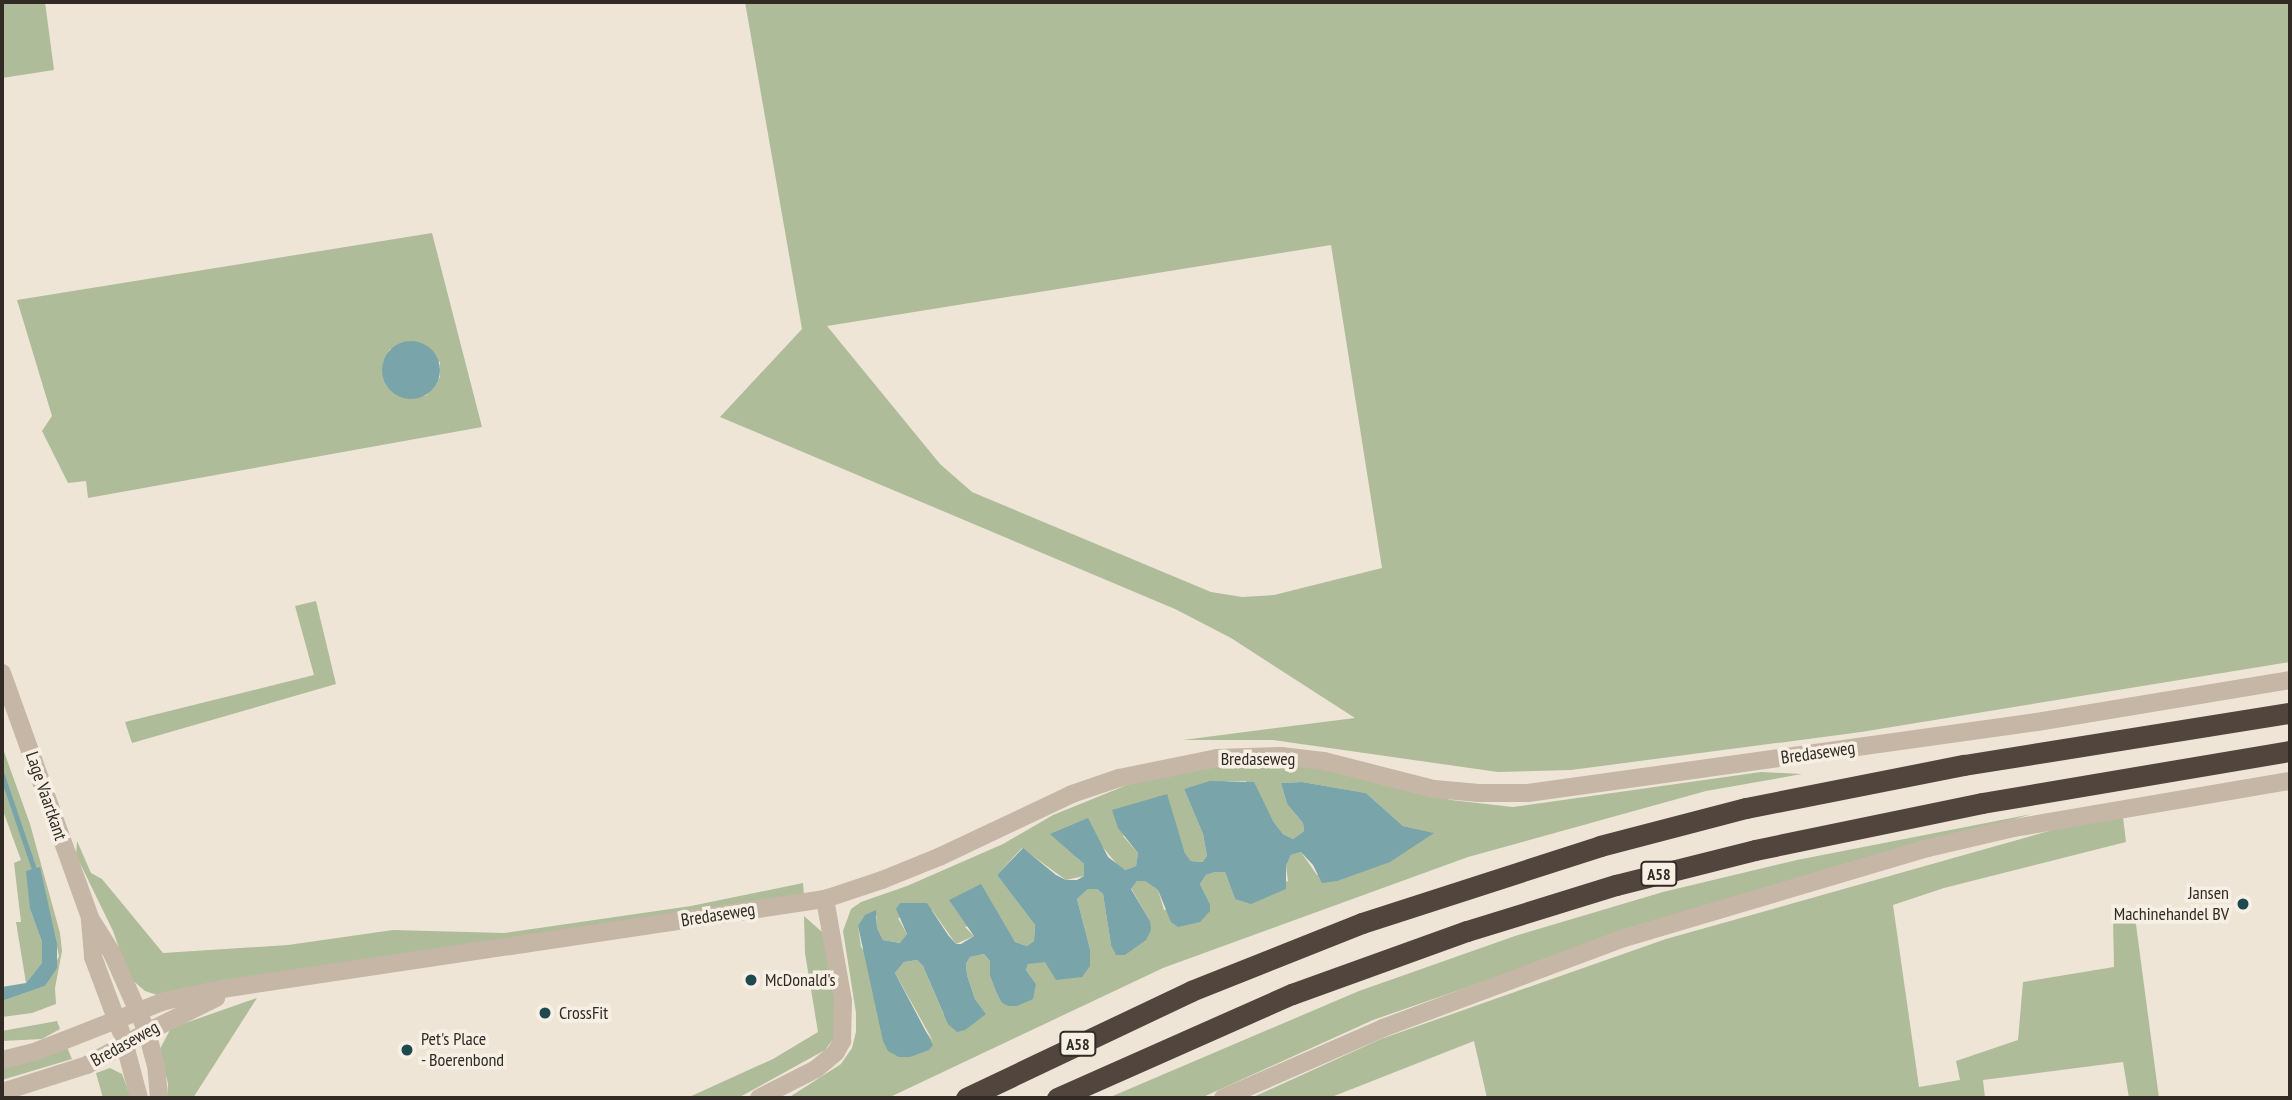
<!DOCTYPE html>
<style>
body{margin:0}
#map{position:relative;width:2292px;height:1100px;overflow:hidden;background:#eee5d7;font-family:"PT Sans Narrow",sans-serif}
div>[style]{position:absolute}
.green>*{inset:0;background:#aebc99}
.water>*{inset:0;background:#79a4a9}
.round{border-radius:50%}
.stream>*{height:5px;margin:-2.5px;padding:0 2.5px;transform-origin:2.5px;border-radius:2.5px;background:#79a4a9}
.minor>*{height:18px;margin:-9px;padding:0 9px;transform-origin:9px;border-radius:9px;background:#c5b6a5}
.tertiary>*{height:18px;margin:-9px;padding:0 9px;transform-origin:9px;border-radius:9px;background:#c5b6a5}
.motorway>*{height:21px;margin:-10.5px;padding:0 10.5px;transform-origin:10.5px;border-radius:10.5px;background:#52453d}
.dots>*{width:19px;height:19px;translate:-50% -50%;box-sizing:border-box;border:4px solid #f7efe3;border-radius:50%}
span{translate:-50% -50%;white-space:nowrap;text-align:center;line-height:1.15;-webkit-text-stroke:7px #f7efe3;paint-order:stroke}
.shield-label span{padding:2px 5px;background:#f7efe3;border:2px solid;border-radius:5px;-webkit-text-stroke-width:0}
.shield-label{font-size:16px;color:#312a25;font-weight:700}
.street-label{font-size:18px;color:#312a25}
.poi-label{font-size:18px;color:#312a25}
.right{translate:-100% -50%;text-align:right}
.left{translate:0 -50%;text-align:left}
.frame{position:absolute;inset:0;border:4px solid #312a25;pointer-events:none}
</style>
<div id="map">
<div class="green">
<i style="clip-path:polygon(2px 2px,45px 2px,54px 70px,2px 78px)"></i>
<i style="clip-path:polygon(evenodd,745px 2px,2290px 2px,2290px 662px,1861px 732px,1571px 770px,1498px 772px,1273px 740px,1183px 740px,1355px 718px,1231px 638px,1175px 609px,720px 417px,802px 329px,745px 2px,1331px 245px,1382px 568px,1274px 595px,1242px 597px,1211px 592px,972px 492px,940px 464px,827px 326px,1331px 245px)"></i>
<i style="clip-path:polygon(evenodd,432px 233px,482px 427px,88px 498px,86px 481px,68px 483px,42px 431px,52px 416px,17px 300px,432px 233px,390px 349px,440px 362px,440px 377px,427px 395px,412px 399px,383px 363px,390px 349px)"></i>
<i style="clip-path:polygon(316px 601px,336px 684px,132px 743px,125px 722px,314px 675px,295px 606px)"></i>
<i style="clip-path:polygon(2px 746px,30px 824px,60px 933px,62px 951px,55px 988px,56px 1004px,32px 1013px,2px 1017px,2px 1001px,45px 986px,59px 956px,39px 867px,30px 909px,42px 942px,42px 963px,26px 983px,16px 922px,21px 922px,14px 863px,21px 860px,2px 808px)"></i>
<i style="clip-path:polygon(evenodd,1309px 764px,1451px 800px,1513px 807px,1761px 772px,1802px 774px,1706px 791px,1468px 857px,1163px 968px,888px 1098px,788px 1098px,841px 1064px,852px 1048px,856px 1032px,856px 1013px,843px 931px,851px 909px,861px 902px,907px 886px,1003px 844px,1053px 815px,1132px 783px,1215px 765px,1309px 764px,1229px 781px,1246px 781px,1273px 821px,1283px 834px,1293px 839px,1304px 831px,1303px 823px,1287px 804px,1281px 783px,1302px 782px,1366px 793px,1403px 826px,1433px 833px,1317px 875px,1301px 852px,1291px 855px,1286px 866px,1288px 881px,1235px 899px,1225px 872px,1215px 872px,1206px 875px,1200px 884px,1210px 904px,1164px 910px,1158px 890px,1145px 881px,1137px 881px,1131px 888px,1150px 921px,1111px 945px,1103px 894px,1097px 889px,1088px 889px,1077px 899px,1090px 949px,1028px 964px,1026px 970px,1036px 984px,1001px 1002px,990px 976px,990px 961px,984px 954px,970px 957px,966px 964px,967px 975px,975px 999px,986px 1014px,944px 1015px,923px 966px,917px 960px,904px 962px,895px 973px,933px 1041px,861px 947px,858px 926px,877px 915px,877px 928px,883px 940px,901px 943px,907px 934px,898px 918px,932px 910px,956px 944px,974px 936px,965px 927px,1000px 919px,1015px 942px,1027px 946px,1034px 941px,1035px 925px,997px 875px,1022px 848px,1066px 880px,1084px 876px,1084px 864px,1076px 857px,1101px 845px,1120px 868px,1125px 870px,1136px 866px,1138px 853px,1123px 836px,1166px 794px,1185px 853px,1191px 861px,1204px 862px,1207px 856px,1203px 834px,1184px 789px,1229px 781px)"></i>
<i style="clip-path:polygon(2032px 814px,1660px 920px,1373px 1020px,1201px 1098px,1108px 1098px,1359px 991px,1515px 936px,1663px 892px,1797px 860px)"></i>
<i style="clip-path:polygon(2123px 817px,2126px 842px,1944px 888px,1893px 905px,1919px 1087px,1960px 1080px,1956px 1061px,2018px 1040px,2023px 982px,2114px 967px,2113px 917px,2135px 917px,2159px 1098px,2129px 1098px,2123px 1062px,1983px 1080px,1985px 1098px,1487px 1098px,1474px 1041px,1329px 1098px,1251px 1098px,1381px 1039px,1666px 939px,2067px 826px)"></i>
<i style="clip-path:polygon(77px 841px,91px 873px,102px 879px,163px 953px,288px 945px,393px 930px,504px 933px,691px 906px,803px 883px,804px 895px,160px 996px,145px 991px,130px 978px,113px 931px,76px 855px)"></i>
<i style="clip-path:polygon(804px 916px,822px 932px,838px 1010px,834px 1038px,825px 1050px,738px 1098px,687px 1098px,773px 1059px,818px 1032px,805px 953px)"></i>
<i style="clip-path:polygon(257px 998px,193px 1098px,167px 1098px,168px 1084px,160px 1049px,171px 1028px)"></i>
<i style="clip-path:polygon(57px 1021px,60px 1029px,42px 1039px,2px 1041px,2px 1031px)"></i>
<i style="clip-path:polygon(67px 1047px,72px 1059px,2px 1080px,2px 1068px)"></i>
<i style="clip-path:polygon(110px 1068px,122px 1074px,131px 1098px,103px 1098px,96px 1073px)"></i>
</div>
<div class="water">
<i class="round" style="left:382px;top:341px;width:58px;height:58px"></i>
<i style="clip-path:polygon(1210px 781px,1254px 782px,1273px 821px,1283px 834px,1293px 839px,1304px 831px,1303px 823px,1287px 804px,1281px 783px,1302px 782px,1366px 793px,1403px 826px,1434px 833px,1390px 862px,1337px 881px,1322px 883px,1313px 865px,1301px 852px,1291px 855px,1286px 866px,1286px 889px,1251px 904px,1235px 899px,1225px 872px,1215px 872px,1206px 875px,1200px 884px,1210px 904px,1210px 911px,1200px 922px,1187px 925px,1178px 927px,1171px 922px,1158px 890px,1145px 881px,1137px 881px,1131px 889px,1150px 921px,1151px 930px,1146px 940px,1125px 955px,1116px 955px,1111px 945px,1103px 894px,1097px 889px,1088px 889px,1077px 899px,1090px 949px,1090px 966px,1082px 977px,1056px 980px,1045px 962px,1028px 964px,1026px 970px,1036px 984px,1033px 999px,1017px 1006px,1008px 1006px,1001px 1002px,996px 991px,990px 976px,990px 961px,984px 954px,970px 957px,966px 964px,967px 975px,975px 999px,986px 1014px,965px 1030px,957px 1032px,948px 1024px,923px 966px,917px 960px,904px 962px,895px 973px,933px 1045px,929px 1050px,910px 1057px,899px 1057px,888px 1051px,883px 1041px,858px 926px,865px 915px,876px 910px,877px 928px,883px 940px,900px 943px,907px 934px,896px 909px,900px 903px,927px 903px,948px 935px,956px 944px,961px 944px,974px 936px,949px 900px,981px 884px,1015px 942px,1027px 946px,1034px 941px,1035px 925px,997px 875px,1023px 848px,1056px 875px,1066px 880px,1077px 880px,1084px 876px,1084px 864px,1050px 834px,1088px 818px,1108px 857px,1125px 870px,1136px 866px,1138px 853px,1118px 828px,1112px 810px,1167px 794px,1185px 853px,1191px 861px,1203px 862px,1207px 856px,1203px 834px,1184px 789px)"></i>
<i style="clip-path:polygon(40px 867px,57px 944px,57px 968px,45px 986px,2px 1001px,2px 987px,26px 983px,42px 963px,42px 942px,30px 909px,26px 871px)"></i>
</div>
<div class="stream">
<i style="left:2px;top:775px;width:99px;rotate:71.2deg"></i>
</div>
<div class="minor">
<i style="left:139px;top:1011px;width:28px;rotate:-21deg"></i>
<i style="left:165px;top:1001px;width:58px;rotate:-11.9deg"></i>
<i style="left:222px;top:989px;width:610px;rotate:-8.49deg"></i>
<i style="left:825px;top:899px;width:60px;rotate:-18.4deg"></i>
<i style="left:882px;top:880px;width:61px;rotate:-22deg"></i>
<i style="left:939px;top:857px;width:147px;rotate:-25.3deg"></i>
<i style="left:1072px;top:794px;width:50px;rotate:-18.8deg"></i>
<i style="left:1119px;top:778px;width:100px;rotate:-11.5deg"></i>
<i style="left:1217px;top:758px;width:64px;rotate:-1.8deg"></i>
<i style="left:1281px;top:756px;width:43px;rotate:6.6deg"></i>
<i style="left:1324px;top:761px;width:114px;rotate:14.3deg"></i>
<i style="left:1434px;top:789px;width:45px;rotate:5.1deg"></i>
<i style="left:1479px;top:793px;width:49px"></i>
<i style="left:1528px;top:793px;width:514px;rotate:-7.94deg"></i>
<i style="left:2037px;top:722px;width:256px;rotate:-9.4deg"></i>
<i style="left:125px;top:1045px;width:55px;rotate:75.2deg"></i>
<i style="left:159px;top:1098px;width:32px;rotate:-95deg"></i>
<i style="left:156px;top:1066px;width:35px;rotate:-105deg"></i>
<i style="left:147px;top:1032px;width:77px;rotate:-26.2deg"></i>
<i style="left:759px;top:1098px;width:64px;rotate:-27deg"></i>
<i style="left:816px;top:1069px;width:26px;rotate:-40deg"></i>
<i style="left:836px;top:1052px;width:13px;rotate:-61deg"></i>
<i style="left:842px;top:1041px;width:40px;rotate:-88.6deg"></i>
<i style="left:843px;top:1001px;width:104px;rotate:-100deg"></i>
<i style="left:1223px;top:1098px;width:175px;rotate:-23.6deg"></i>
<i style="left:1383px;top:1028px;width:257px;rotate:-20.5deg"></i>
<i style="left:1624px;top:938px;width:317px;rotate:-16.5deg"></i>
<i style="left:1928px;top:848px;width:88px;rotate:-13.1deg"></i>
<i style="left:2014px;top:828px;width:280px;rotate:-9.7deg"></i>
</div>
<div class="tertiary">
<i style="left:2px;top:673px;width:260px;rotate:70.2deg"></i>
<i style="left:90px;top:918px;width:41px;rotate:57.8deg"></i>
<i style="left:112px;top:953px;width:86px;rotate:66.1deg"></i>
<i style="left:147px;top:1032px;width:68px;rotate:151.2deg"></i>
<i style="left:87px;top:1065px;width:89px;rotate:162.4deg"></i>
<i style="left:90px;top:921px;width:36px;rotate:85deg"></i>
<i style="left:93px;top:957px;width:80px;rotate:69.5deg"></i>
<i style="left:2px;top:1060px;width:36px;rotate:-14deg"></i>
<i style="left:37px;top:1051px;width:110px;rotate:-21.4deg"></i>
</div>
<div class="motorway">
<i style="left:966px;top:1098px;width:249px;rotate:-25.4deg"></i>
<i style="left:1191px;top:991px;width:184px;rotate:-21.7deg"></i>
<i style="left:1362px;top:923px;width:250px;rotate:-17.9deg"></i>
<i style="left:1600px;top:846px;width:151px;rotate:-14.6deg"></i>
<i style="left:1746px;top:808px;width:222px;rotate:-11.2deg"></i>
<i style="left:1964px;top:765px;width:330px;rotate:-9.1deg"></i>
<i style="left:1057px;top:1098px;width:257px;rotate:-23.9deg"></i>
<i style="left:1292px;top:994px;width:186px;rotate:-19.8deg"></i>
<i style="left:1467px;top:931px;width:156px;rotate:-17.2deg"></i>
<i style="left:1616px;top:885px;width:143px;rotate:-14.1deg"></i>
<i style="left:1755px;top:850px;width:232px;rotate:-11.7deg"></i>
<i style="left:1982px;top:803px;width:312px;rotate:-9.6deg"></i>
</div>
<div class="dots">
<i style="left:2243px;top:904px;background:#1e494f"></i>
<i style="left:751px;top:980px;background:#1e494f"></i>
<i style="left:545px;top:1013px;background:#1e494f"></i>
<i style="left:407px;top:1050px;background:#1e494f"></i>
</div>
<div class="shield-label">
<span style="left:1659px;top:874px">A58</span>
<span style="left:1078px;top:1044px">A58</span>
</div>
<div class="street-label">
<span style="left:1818px;top:753px;rotate:-8deg">Bredaseweg</span>
<span style="left:1258px;top:759px">Bredaseweg</span>
<span style="left:46px;top:796px;rotate:71deg">Lage Vaartkant</span>
<span style="left:718px;top:915px;rotate:-9deg">Bredaseweg</span>
<span style="left:125px;top:1044px;rotate:-29deg">Bredaseweg</span>
</div>
<div class="poi-label">
<span class="right" style="left:2229px;top:904px">Jansen<br>Machinehandel BV</span>
<span class="left" style="left:765px;top:980px">McDonald's</span>
<span class="left" style="left:559px;top:1013px">CrossFit</span>
<span class="left" style="left:421px;top:1050px">Pet's Place<br>- Boerenbond</span>
</div>
<div class="frame"></div>
</div>
